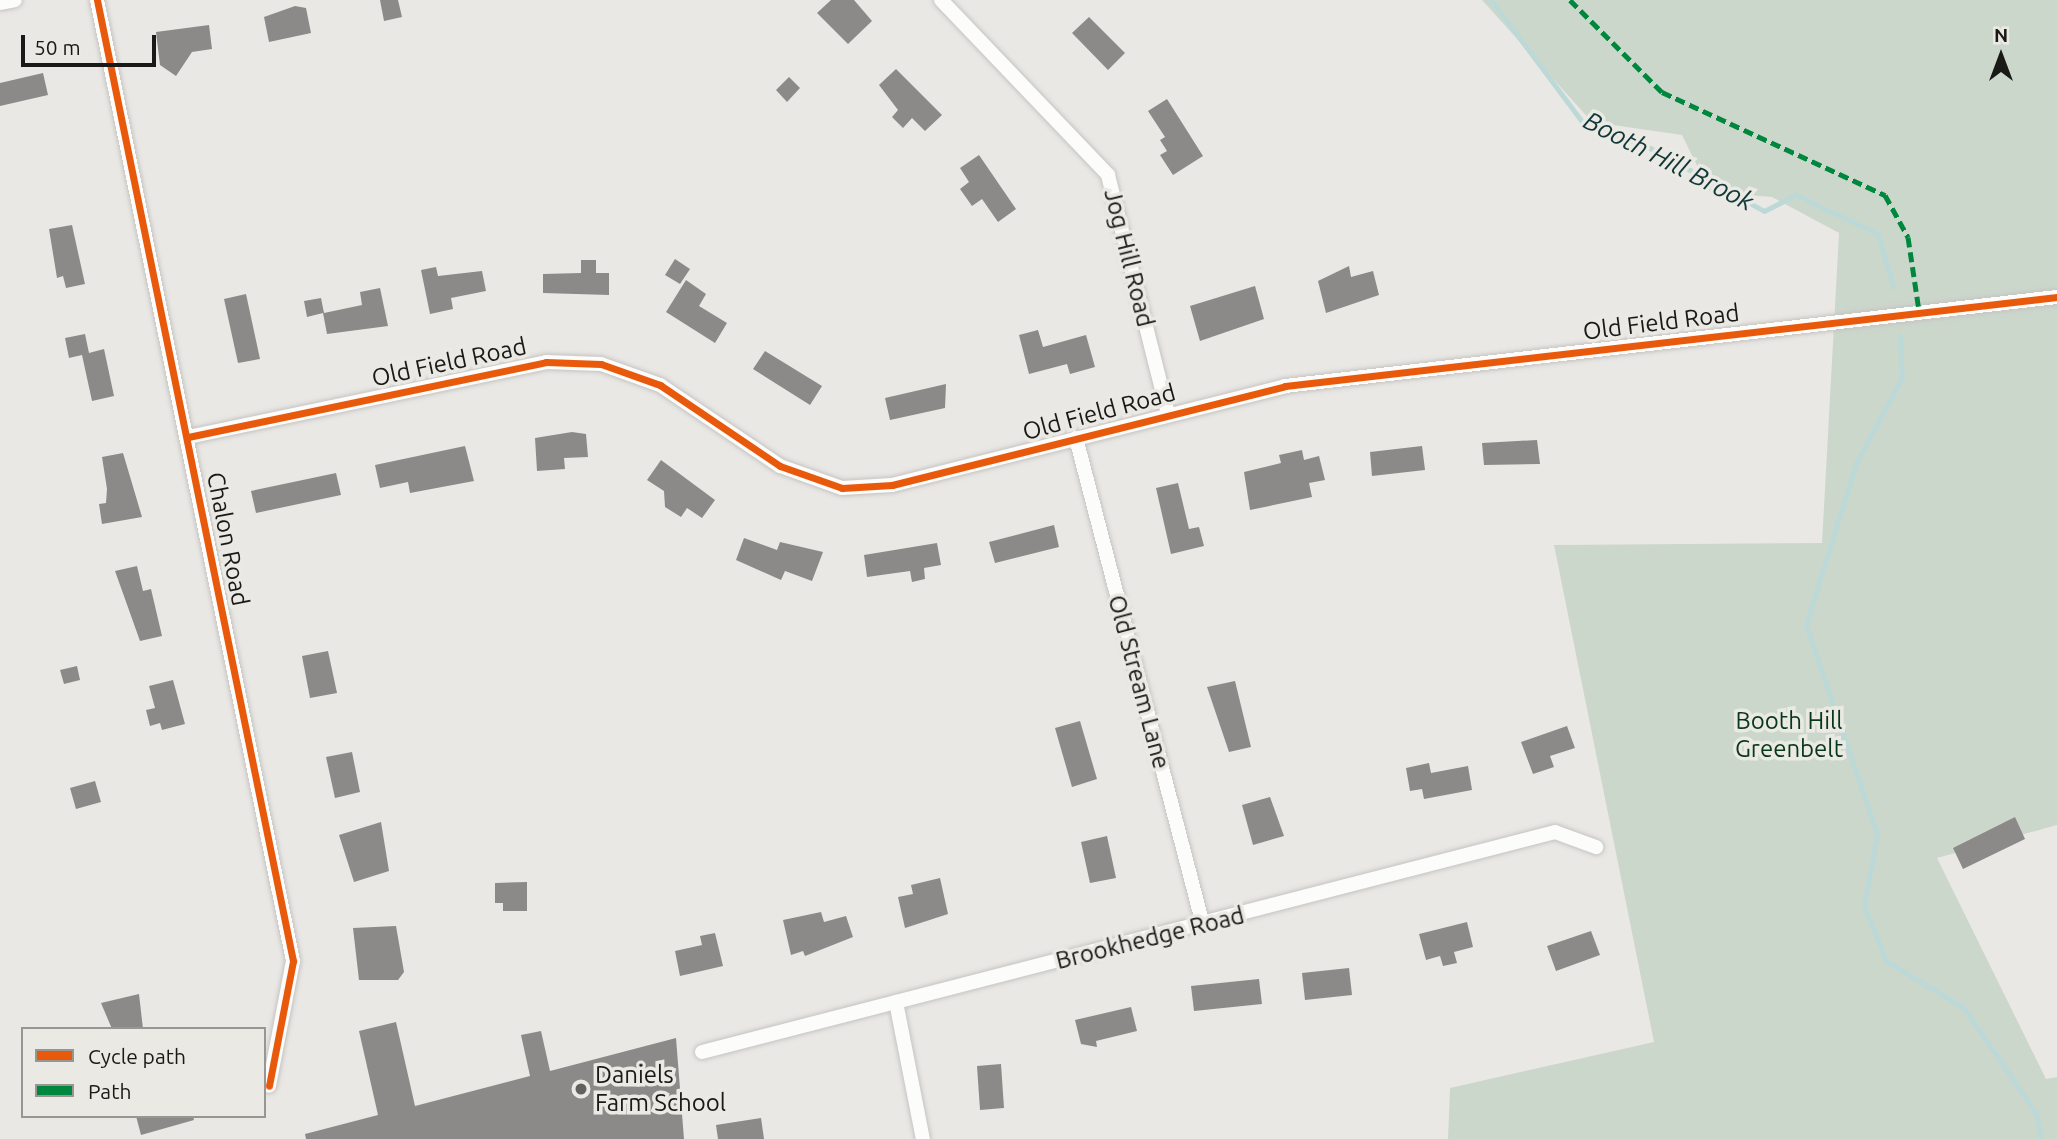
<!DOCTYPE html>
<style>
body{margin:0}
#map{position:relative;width:2057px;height:1139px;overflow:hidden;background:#eae8e5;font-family:Ubuntu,sans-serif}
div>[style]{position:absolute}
.green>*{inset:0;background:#ccd7cc}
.stream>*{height:5px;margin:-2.5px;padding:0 2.5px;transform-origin:2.5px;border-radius:2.5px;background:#bcd9d8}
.building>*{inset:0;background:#8c8a89}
.roads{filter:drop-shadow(0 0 2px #c5c4c2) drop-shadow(0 0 2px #c5c4c2)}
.street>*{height:14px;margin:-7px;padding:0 7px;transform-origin:7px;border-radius:7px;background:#fcfcfb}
.quiet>*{height:5px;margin-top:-2.5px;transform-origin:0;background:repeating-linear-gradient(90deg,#00873e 0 10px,transparent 0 15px)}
.cycleway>*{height:7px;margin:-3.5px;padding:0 3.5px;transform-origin:3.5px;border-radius:3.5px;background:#e8590c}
.dots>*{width:19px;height:19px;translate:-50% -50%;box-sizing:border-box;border:4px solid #ebe9e4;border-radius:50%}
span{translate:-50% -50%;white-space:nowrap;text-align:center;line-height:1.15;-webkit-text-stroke:7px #ebe9e4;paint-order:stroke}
.street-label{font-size:24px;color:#191917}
.park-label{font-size:24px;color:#08381a}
.poi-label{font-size:24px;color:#191917}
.left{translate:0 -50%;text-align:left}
.water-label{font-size:26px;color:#103839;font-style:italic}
.legend{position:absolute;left:21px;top:1027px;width:245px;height:91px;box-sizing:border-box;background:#ebe9e4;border:2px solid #979692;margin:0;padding:9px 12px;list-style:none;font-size:21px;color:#191917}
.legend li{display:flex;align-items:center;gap:14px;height:35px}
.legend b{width:35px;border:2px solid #979692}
.north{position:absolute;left:1966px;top:21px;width:70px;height:70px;-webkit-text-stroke:5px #ebe9e4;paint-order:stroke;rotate:0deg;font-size:19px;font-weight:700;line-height:28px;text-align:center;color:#191917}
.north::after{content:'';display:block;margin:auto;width:24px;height:32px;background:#191917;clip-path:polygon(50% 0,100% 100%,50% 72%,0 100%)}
.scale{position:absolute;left:21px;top:35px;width:135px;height:32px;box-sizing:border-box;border:4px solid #191917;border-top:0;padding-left:9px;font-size:21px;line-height:24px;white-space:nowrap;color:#191917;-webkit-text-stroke:5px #ebe9e4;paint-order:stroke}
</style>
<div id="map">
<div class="green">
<i style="clip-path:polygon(1482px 0,2057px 0,2057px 825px,1937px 858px,2046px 1079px,2057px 1077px,2057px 1139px,1448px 1139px,1450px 1088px,1654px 1042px,1554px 545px,1822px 543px,1839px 233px,1772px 197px,1710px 192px,1682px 135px,1592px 122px)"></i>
</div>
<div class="stream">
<i style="left:1491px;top:0;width:154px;rotate:53.2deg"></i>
<i style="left:1583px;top:123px;width:72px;rotate:20.5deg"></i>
<i style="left:1650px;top:148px;width:130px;rotate:28.9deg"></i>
<i style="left:1764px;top:211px;width:36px;rotate:-27deg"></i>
<i style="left:1796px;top:195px;width:91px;rotate:25.4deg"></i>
<i style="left:1878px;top:234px;width:55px;rotate:74.2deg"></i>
<i style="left:1900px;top:336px;width:41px;rotate:87.2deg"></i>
<i style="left:1902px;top:377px;width:98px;rotate:118.1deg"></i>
<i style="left:1856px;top:463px;width:170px;rotate:107.2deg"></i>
<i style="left:1806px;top:625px;width:221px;rotate:71.2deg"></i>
<i style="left:1877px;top:834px;width:73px;rotate:100.2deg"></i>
<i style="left:1864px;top:906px;width:59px;rotate:68.2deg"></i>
<i style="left:1886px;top:961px;width:91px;rotate:31.1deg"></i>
<i style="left:1964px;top:1008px;width:127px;rotate:55.6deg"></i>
<i style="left:2036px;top:1113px;width:26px;rotate:79deg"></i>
</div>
<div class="building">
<i style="clip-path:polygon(380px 0,398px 0,402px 17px,384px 21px)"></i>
<i style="clip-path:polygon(831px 0,854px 0,872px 21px,848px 44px,817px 13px)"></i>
<i style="clip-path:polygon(295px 6px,306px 8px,311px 33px,269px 42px,264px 17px)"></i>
<i style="clip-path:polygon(1089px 17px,1125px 53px,1108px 70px,1072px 33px)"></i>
<i style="clip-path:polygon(209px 25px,212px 49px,192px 52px,176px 76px,160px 65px,156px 32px)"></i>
<i style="clip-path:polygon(896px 69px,942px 115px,925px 131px,912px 118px,903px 128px,892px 117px,898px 110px,879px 85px)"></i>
<i style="clip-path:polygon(43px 73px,48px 95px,0 106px,0 83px)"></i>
<i style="clip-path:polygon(789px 77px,800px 88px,787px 102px,776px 90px)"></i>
<i style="clip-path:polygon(1167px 99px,1203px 156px,1173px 175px,1160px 155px,1167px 151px,1160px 140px,1165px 137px,1148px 111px)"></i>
<i style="clip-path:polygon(979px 155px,1016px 209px,998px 222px,982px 199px,972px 206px,960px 189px,969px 182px,960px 168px)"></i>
<i style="clip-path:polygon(72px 225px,85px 284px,66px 288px,63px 276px,57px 278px,49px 229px)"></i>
<i style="clip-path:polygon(675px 259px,690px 269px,680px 284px,665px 275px)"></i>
<i style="clip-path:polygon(581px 260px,596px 260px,596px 273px,609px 273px,609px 295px,543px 293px,543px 274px,581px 273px)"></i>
<i style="clip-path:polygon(1349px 266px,1351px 277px,1373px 271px,1379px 295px,1326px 313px,1318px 281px)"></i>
<i style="clip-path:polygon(436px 267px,438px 276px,482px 271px,486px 291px,451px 298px,453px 309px,430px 314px,421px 270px)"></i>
<i style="clip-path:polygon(686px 280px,706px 294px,699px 306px,727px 323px,715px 343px,666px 312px)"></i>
<i style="clip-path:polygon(1255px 286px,1264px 319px,1200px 341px,1190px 306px)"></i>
<i style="clip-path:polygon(380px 288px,388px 326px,327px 334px,323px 313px,307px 317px,304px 301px,321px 298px,324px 313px,362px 305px,360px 292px)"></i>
<i style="clip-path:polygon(246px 294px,260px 359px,238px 363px,224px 299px)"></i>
<i style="clip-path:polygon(1038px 330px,1043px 347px,1086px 335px,1095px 367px,1070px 374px,1067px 364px,1029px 374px,1019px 335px)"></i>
<i style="clip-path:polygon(85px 334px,89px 353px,104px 349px,114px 396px,92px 401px,82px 355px,69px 358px,65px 338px)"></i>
<i style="clip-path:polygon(765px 351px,822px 386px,810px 405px,753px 369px)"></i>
<i style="clip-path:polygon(946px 384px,945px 408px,890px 420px,885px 398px)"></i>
<i style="clip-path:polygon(572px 432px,586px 434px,588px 457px,564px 458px,565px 469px,537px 471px,535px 438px)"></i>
<i style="clip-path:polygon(1537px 440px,1540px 464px,1484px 465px,1482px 443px)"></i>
<i style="clip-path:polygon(465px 446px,474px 481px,410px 493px,408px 482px,380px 488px,375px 465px)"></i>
<i style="clip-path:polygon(1422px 446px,1425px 470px,1372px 476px,1370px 452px)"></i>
<i style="clip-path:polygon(1302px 450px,1304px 460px,1319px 456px,1325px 480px,1309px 483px,1312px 497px,1250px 510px,1244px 472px,1281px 463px,1279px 455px)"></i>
<i style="clip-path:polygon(123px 453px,142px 517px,102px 524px,99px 504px,106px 503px,107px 489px,102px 457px)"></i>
<i style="clip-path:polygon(661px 460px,715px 500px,702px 518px,687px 508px,681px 517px,665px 507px,664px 491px,647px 480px)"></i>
<i style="clip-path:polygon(336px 473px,341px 495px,256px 513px,251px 491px)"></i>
<i style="clip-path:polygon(1178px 483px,1189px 529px,1199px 527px,1204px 546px,1171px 554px,1156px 488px)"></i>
<i style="clip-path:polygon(1054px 525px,1059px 547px,995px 563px,989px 542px)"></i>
<i style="clip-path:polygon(744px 538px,777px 550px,780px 542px,823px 552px,812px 581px,785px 571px,781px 580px,736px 560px)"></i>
<i style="clip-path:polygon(937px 543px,941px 565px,924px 568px,925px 579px,912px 582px,910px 571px,867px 577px,864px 555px)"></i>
<i style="clip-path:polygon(137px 566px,143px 591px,151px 589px,162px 636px,140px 641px,115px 571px)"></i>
<i style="clip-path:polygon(328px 651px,337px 693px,310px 698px,302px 656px)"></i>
<i style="clip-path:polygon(77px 666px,80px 680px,64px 684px,60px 670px)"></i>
<i style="clip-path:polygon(173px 680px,185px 724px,162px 730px,160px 723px,150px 726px,146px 710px,155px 708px,149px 686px)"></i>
<i style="clip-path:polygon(1235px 681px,1251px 747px,1229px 752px,1207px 687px)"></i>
<i style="clip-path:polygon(1080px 721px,1097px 779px,1072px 787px,1055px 728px)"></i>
<i style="clip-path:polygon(1567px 726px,1575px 748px,1550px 756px,1554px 767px,1533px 774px,1521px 742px)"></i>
<i style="clip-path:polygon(352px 752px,360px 792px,335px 798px,326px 757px)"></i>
<i style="clip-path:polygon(1429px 763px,1431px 773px,1468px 766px,1472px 790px,1424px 799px,1422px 789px,1410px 791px,1406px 768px)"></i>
<i style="clip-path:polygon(95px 781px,101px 802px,76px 809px,70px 788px)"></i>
<i style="clip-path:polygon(1270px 797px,1284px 836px,1253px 845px,1242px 805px)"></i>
<i style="clip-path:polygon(2015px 817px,2025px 839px,1963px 869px,1953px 848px)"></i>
<i style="clip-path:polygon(381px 822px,389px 871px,354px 882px,339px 835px)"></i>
<i style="clip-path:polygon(1107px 836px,1116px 878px,1090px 883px,1081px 842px)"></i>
<i style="clip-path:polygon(940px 878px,948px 914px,905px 928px,898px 897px,913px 894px,911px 885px)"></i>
<i style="clip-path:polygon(527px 882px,527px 911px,503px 911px,503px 903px,495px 903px,495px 883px)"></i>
<i style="clip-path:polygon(821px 912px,824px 922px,846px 916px,853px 937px,805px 956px,803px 951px,791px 955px,783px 920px)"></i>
<i style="clip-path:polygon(1467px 922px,1473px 947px,1454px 952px,1457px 963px,1443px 966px,1440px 956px,1426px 960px,1419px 934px)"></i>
<i style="clip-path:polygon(396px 926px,404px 972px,398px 980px,359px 980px,353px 928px)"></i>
<i style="clip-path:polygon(1591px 931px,1600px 955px,1556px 971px,1547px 946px)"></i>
<i style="clip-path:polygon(715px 933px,723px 966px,680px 976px,675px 951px,702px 945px,700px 936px)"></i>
<i style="clip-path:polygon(1349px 968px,1352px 995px,1305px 1000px,1302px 973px)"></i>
<i style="clip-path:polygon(1259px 979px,1262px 1004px,1194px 1011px,1191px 986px)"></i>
<i style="clip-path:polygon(139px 994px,143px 1029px,112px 1029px,101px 1003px)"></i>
<i style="clip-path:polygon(1131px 1007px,1137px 1031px,1096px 1041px,1097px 1047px,1081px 1044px,1075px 1020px)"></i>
<i style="clip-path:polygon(396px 1022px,415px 1106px,530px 1076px,521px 1035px,541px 1031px,550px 1071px,676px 1038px,684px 1139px,306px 1139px,305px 1134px,378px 1115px,359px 1031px)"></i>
<i style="clip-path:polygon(1001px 1064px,1004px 1108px,980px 1110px,977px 1066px)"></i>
<i style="clip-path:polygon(136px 1116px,193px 1116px,194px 1120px,141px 1135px)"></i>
<i style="clip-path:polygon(761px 1118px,764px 1139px,718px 1139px,716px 1125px)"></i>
</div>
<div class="roads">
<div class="street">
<i style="left:97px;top:0;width:981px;rotate:78.47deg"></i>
<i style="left:293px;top:961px;width:127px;rotate:100.9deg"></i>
<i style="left:941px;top:0;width:242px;rotate:46.3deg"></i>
<i style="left:1108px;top:175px;width:245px;rotate:75.9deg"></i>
<i style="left:0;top:3px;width:15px;rotate:-11deg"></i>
<i style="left:188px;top:437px;width:366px;rotate:-11.8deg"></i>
<i style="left:546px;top:362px;width:55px;rotate:2.1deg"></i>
<i style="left:601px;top:364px;width:63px;rotate:19.6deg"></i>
<i style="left:660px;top:385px;width:145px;rotate:34deg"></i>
<i style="left:780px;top:466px;width:66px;rotate:19.5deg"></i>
<i style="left:842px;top:488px;width:50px;rotate:-3.4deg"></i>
<i style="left:892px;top:485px;width:405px;rotate:-14.1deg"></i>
<i style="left:1285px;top:386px;width:777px;rotate:-6.58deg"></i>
<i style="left:1076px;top:438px;width:503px;rotate:75.38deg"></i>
<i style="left:896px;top:1002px;width:140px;rotate:78.9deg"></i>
<i style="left:702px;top:1052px;width:881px;rotate:-14.46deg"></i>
<i style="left:1555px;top:832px;width:44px;rotate:20.1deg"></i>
</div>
</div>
<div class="quiet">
<i style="left:1570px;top:0;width:130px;rotate:45deg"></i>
<i style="left:1662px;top:92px;width:246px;rotate:24.8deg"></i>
<i style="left:1885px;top:195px;width:48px;rotate:61.3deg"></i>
<i style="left:1908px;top:237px;width:75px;rotate:81.5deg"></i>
</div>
<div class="cycleway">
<i style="left:97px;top:0;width:981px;rotate:78.47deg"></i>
<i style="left:293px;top:961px;width:127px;rotate:100.9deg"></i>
<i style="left:188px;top:437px;width:366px;rotate:-11.8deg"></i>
<i style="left:546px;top:362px;width:55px;rotate:2.1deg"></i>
<i style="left:601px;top:364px;width:63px;rotate:19.6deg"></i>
<i style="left:660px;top:385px;width:145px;rotate:34deg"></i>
<i style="left:780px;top:466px;width:66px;rotate:19.5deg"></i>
<i style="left:842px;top:488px;width:50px;rotate:-3.4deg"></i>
<i style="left:892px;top:485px;width:405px;rotate:-14.1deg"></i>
<i style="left:1285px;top:386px;width:777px;rotate:-6.58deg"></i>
</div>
<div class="dots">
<i style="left:581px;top:1089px;background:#62615f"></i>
</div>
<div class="street-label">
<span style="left:1129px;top:258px;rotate:76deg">Jog Hill Road</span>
<span style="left:1661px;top:322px;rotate:-7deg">Old Field Road</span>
<span style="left:449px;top:362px;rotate:-12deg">Old Field Road</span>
<span style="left:1099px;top:412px;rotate:-15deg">Old Field Road</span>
<span style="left:228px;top:539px;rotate:79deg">Chalon Road</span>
<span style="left:1139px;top:682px;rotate:75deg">Old Stream Lane</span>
<span style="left:1150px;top:938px;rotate:-14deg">Brookhedge Road</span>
</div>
<div class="park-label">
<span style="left:1789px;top:735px">Booth Hill<br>Greenbelt</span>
</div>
<div class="poi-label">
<span class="left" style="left:595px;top:1089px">Daniels<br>Farm School</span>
</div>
<div class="water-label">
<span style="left:1669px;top:161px;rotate:27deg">Booth Hill Brook</span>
</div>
<ul class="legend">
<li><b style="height:9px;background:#e8590c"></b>Cycle path</li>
<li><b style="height:9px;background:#00873e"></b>Path</li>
</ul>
<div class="north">N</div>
<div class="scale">50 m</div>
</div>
